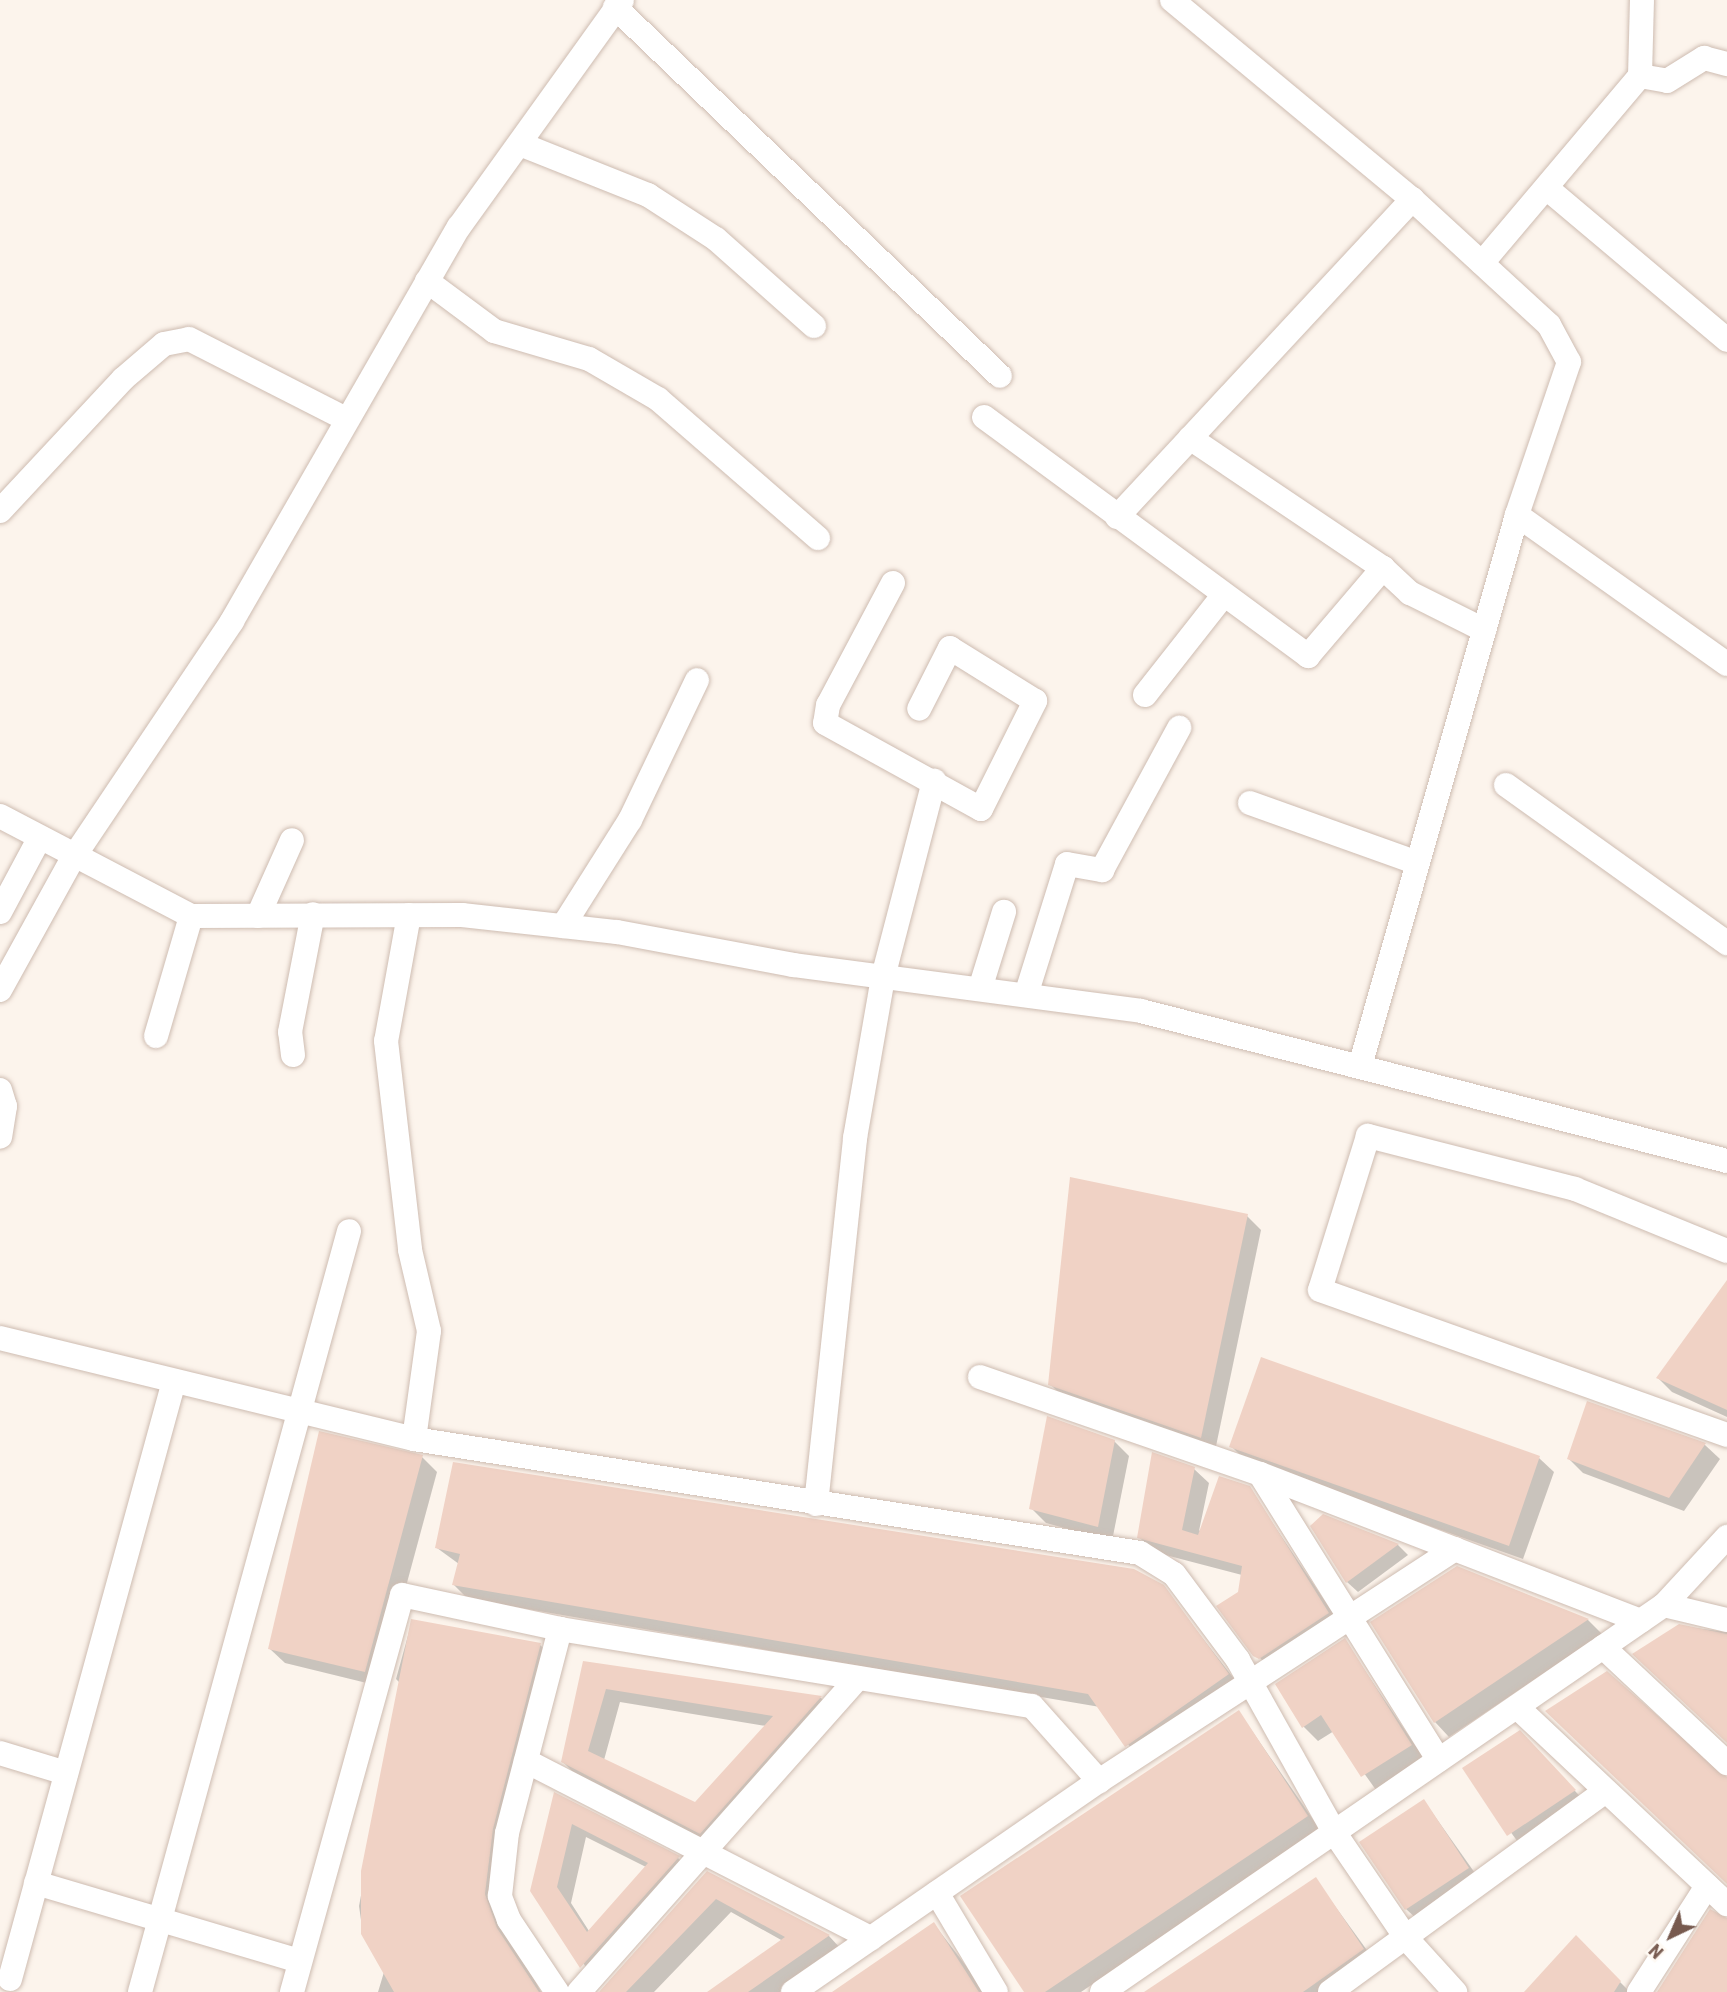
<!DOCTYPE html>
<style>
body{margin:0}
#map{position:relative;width:1727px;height:1992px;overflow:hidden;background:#fcf4ec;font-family:"Roboto Condensed",sans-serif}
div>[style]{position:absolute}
.shadow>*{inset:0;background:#0003}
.building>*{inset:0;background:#f0d2c5}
.roads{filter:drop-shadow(0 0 2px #cebcb1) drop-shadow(0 0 2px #cebcb1)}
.minor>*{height:24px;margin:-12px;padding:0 12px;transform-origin:12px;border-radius:12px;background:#fff}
span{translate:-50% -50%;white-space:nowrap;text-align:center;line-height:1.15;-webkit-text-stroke:5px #fef9f3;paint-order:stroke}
.north{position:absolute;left:1636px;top:1901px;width:70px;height:70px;-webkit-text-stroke:5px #fef9f3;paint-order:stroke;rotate:224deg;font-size:19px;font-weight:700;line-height:28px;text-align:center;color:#775a4f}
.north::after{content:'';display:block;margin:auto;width:24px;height:32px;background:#775a4f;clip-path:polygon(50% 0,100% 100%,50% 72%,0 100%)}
</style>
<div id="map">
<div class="shadow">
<i style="clip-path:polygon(1247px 1216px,1261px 1230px,1215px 1451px,1065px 1399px,1050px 1384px)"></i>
<i style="clip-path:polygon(1727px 1283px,1727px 1417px,1672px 1392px,1658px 1378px)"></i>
<i style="clip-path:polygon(1589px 1403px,1705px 1445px,1720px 1459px,1684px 1511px,1583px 1473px,1569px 1459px)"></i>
<i style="clip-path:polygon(1114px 1441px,1129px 1456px,1112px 1541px,1046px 1523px,1031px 1508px)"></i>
<i style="clip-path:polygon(1231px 1446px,1539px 1458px,1554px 1472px,1523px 1559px,1246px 1461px)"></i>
<i style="clip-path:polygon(422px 1457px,437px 1472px,379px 1686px,285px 1663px,270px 1649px)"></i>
<i style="clip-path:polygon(1194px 1469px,1209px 1483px,1199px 1531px,1249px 1488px,1343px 1628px,1275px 1673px,1260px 1658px,1240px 1593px,1242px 1575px,1154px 1552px,1139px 1537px)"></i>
<i style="clip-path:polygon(1323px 1516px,1398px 1545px,1408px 1555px,1358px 1592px,1347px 1582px)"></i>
<i style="clip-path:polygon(437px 1548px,1163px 1587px,1242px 1689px,1140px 1760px,1100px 1707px,468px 1599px,454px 1585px,459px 1564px)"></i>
<i style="clip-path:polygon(1457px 1568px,1588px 1620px,1602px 1634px,1449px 1737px,1435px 1722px)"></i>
<i style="clip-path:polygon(412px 1621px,540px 1645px,555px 1659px,500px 1916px,541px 1992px,378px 1992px,384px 1972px,363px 1934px,359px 1906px,401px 1684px,396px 1679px)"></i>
<i style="clip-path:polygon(1679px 1626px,1727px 1632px,1727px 1741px)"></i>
<i style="clip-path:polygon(1345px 1641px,1425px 1760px,1376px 1790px,1334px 1731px,1318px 1741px,1303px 1726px)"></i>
<i style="clip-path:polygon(evenodd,585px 1663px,821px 1698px,835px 1712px,715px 1847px,577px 1776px,563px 1762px,585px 1663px,620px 1702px,766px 1726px,696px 1804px,604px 1760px,620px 1702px)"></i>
<i style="clip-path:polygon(1239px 1712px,1321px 1831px,1081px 1992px,1026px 1992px)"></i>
<i style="clip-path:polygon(1534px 1747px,1589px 1806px,1523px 1849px,1465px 1769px)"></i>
<i style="clip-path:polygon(evenodd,555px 1795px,678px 1858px,693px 1872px,596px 1981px,532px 1891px,555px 1795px,586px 1837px,646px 1867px,589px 1931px,571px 1903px,586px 1837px)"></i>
<i style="clip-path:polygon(1424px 1801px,1482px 1883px,1421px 1923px,1406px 1909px)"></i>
<i style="clip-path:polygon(707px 1873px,829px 1936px,842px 1950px,783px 1992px,710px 1992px,783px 1941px,731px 1912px,654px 1992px,601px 1992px)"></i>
<i style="clip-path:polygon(1316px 1880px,1377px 1964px,1336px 1992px,1147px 1992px)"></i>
<i style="clip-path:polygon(934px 1924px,986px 1992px,835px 1992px)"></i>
<i style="clip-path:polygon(1576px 1938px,1630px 1992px,1526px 1992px)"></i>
</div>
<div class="building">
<i style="clip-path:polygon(1070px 1177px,1248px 1214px,1201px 1438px,1048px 1385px)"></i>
<i style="clip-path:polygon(1727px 1280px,1727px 1410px,1656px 1378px)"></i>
<i style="clip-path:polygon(1261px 1357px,1540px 1456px,1509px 1546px,1229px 1447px)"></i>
<i style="clip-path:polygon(1587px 1401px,1706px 1443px,1669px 1498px,1567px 1459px)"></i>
<i style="clip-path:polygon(1047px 1416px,1115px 1440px,1098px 1527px,1029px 1509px)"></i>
<i style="clip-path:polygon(319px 1431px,423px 1455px,365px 1672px,268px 1649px)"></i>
<i style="clip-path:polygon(1152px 1452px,1195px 1467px,1182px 1530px,1198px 1535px,1219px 1476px,1250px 1486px,1329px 1613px,1259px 1659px,1253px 1656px,1216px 1606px,1238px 1592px,1242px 1566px,1137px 1538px)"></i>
<i style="clip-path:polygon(453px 1462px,1134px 1569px,1164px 1585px,1229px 1674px,1125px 1747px,1088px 1694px,452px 1585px,460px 1554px,435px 1548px)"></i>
<i style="clip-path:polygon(1323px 1514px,1399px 1544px,1346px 1583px,1310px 1526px)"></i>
<i style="clip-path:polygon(1457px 1566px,1589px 1619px,1434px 1723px,1370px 1622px)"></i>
<i style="clip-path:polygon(411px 1619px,541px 1643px,493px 1829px,485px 1894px,497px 1928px,539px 1992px,394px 1992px,361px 1934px,361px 1871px)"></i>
<i style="clip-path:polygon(1679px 1624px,1727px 1634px,1727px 1743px,1632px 1654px)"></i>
<i style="clip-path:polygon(1345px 1638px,1412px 1745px,1361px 1777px,1321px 1715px,1302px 1728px,1275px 1684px)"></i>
<i style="clip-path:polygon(evenodd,583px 1661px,822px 1696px,700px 1834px,561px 1762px,583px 1661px,606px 1689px,773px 1716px,695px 1802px,588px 1751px,606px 1689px)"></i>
<i style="clip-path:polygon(1607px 1671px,1727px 1777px,1727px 1884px,1545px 1711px)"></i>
<i style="clip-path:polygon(1239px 1710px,1308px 1816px,1045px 1992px,1024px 1992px,960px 1896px)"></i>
<i style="clip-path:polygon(1520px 1730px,1576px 1790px,1507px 1836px,1462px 1768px)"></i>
<i style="clip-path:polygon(evenodd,554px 1792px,680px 1856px,580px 1968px,530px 1891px,554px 1792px,572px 1824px,648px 1863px,587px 1932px,557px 1887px,572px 1824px)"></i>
<i style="clip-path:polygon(1424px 1799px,1469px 1868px,1405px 1910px,1359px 1842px)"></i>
<i style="clip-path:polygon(707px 1871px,830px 1935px,748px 1992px,707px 1992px,785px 1937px,716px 1899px,626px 1992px,599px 1992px)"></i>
<i style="clip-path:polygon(1316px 1877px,1364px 1949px,1303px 1992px,1144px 1992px)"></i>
<i style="clip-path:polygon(1710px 1909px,1727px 1918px,1727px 1992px,1657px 1992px)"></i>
<i style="clip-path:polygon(934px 1922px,979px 1992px,832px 1992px)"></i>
<i style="clip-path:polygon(1576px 1935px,1621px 1981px,1614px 1992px,1524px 1992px)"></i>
</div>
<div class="roads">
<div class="minor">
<i style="left:1172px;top:0;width:312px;rotate:39.7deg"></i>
<i style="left:1412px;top:199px;width:186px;rotate:42.6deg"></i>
<i style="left:1549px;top:325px;width:42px;rotate:61.6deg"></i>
<i style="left:1569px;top:362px;width:162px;rotate:108.8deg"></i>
<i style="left:1517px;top:515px;width:573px;rotate:105.9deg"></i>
<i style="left:615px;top:7px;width:533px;rotate:43.78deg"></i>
<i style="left:1640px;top:76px;width:27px;rotate:10deg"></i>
<i style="left:1667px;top:81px;width:44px;rotate:-31.9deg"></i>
<i style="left:1704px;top:58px;width:24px;rotate:15deg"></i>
<i style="left:520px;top:144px;width:138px;rotate:21.7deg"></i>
<i style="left:648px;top:195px;width:81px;rotate:32.9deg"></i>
<i style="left:716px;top:239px;width:131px;rotate:41.6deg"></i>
<i style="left:1549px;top:190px;width:233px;rotate:40.1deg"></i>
<i style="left:1482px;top:263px;width:245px;rotate:-49.8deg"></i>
<i style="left:1640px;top:76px;width:76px;rotate:-88.5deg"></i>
<i style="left:427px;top:281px;width:84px;rotate:36.7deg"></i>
<i style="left:494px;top:331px;width:99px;rotate:16.4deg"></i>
<i style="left:589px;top:359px;width:80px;rotate:30.1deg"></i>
<i style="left:658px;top:399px;width:212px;rotate:41deg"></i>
<i style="left:984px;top:417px;width:403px;rotate:36.4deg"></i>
<i style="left:1308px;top:656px;width:116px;rotate:-49.6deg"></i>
<i style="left:1190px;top:438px;width:233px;rotate:34deg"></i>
<i style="left:1383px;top:568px;width:37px;rotate:43deg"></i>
<i style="left:1410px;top:593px;width:83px;rotate:26.6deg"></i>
<i style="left:0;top:511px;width:180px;rotate:-47deg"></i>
<i style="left:123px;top:379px;width:54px;rotate:-40.5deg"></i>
<i style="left:164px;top:344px;width:25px;rotate:-11deg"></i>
<i style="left:189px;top:339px;width:176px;rotate:27deg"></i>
<i style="left:1517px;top:515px;width:257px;rotate:35.4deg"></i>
<i style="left:1117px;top:517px;width:434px;rotate:-47.1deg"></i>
<i style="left:893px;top:583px;width:138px;rotate:118deg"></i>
<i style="left:828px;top:705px;width:18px;rotate:99deg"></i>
<i style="left:825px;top:723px;width:178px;rotate:28.9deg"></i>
<i style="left:981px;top:809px;width:121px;rotate:-63.4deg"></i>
<i style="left:1035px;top:701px;width:100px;rotate:-148.1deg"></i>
<i style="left:950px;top:648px;width:68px;rotate:116.9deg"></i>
<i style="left:1145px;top:695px;width:126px;rotate:-51.8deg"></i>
<i style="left:1506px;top:785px;width:272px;rotate:35.6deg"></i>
<i style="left:1250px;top:803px;width:178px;rotate:19.7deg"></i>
<i style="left:0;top:816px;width:216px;rotate:27.6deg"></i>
<i style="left:191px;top:916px;width:271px;rotate:-0.2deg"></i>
<i style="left:462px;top:915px;width:156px;rotate:6.3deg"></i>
<i style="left:617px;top:932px;width:179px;rotate:10.6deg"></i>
<i style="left:793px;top:965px;width:351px;rotate:7.5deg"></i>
<i style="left:1141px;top:1011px;width:605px;rotate:14.36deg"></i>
<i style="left:0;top:912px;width:83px;rotate:-61.9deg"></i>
<i style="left:409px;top:915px;width:128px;rotate:100.3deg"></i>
<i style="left:386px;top:1041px;width:210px;rotate:83.4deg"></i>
<i style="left:410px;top:1250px;width:83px;rotate:76.8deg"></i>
<i style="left:429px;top:1331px;width:109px;rotate:97.9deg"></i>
<i style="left:258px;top:916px;width:83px;rotate:-65.9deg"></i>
<i style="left:563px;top:926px;width:125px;rotate:-57.7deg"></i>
<i style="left:630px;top:820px;width:155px;rotate:-64.4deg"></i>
<i style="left:980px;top:989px;width:81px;rotate:-72.7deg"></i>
<i style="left:0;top:990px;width:151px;rotate:-61.1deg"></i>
<i style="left:73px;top:858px;width:285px;rotate:-56.1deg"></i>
<i style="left:232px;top:621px;width:455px;rotate:-60.1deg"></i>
<i style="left:459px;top:227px;width:279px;rotate:-54.3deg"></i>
<i style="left:1026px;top:995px;width:137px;rotate:-72.6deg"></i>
<i style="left:1067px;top:864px;width:36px;rotate:10deg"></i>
<i style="left:1102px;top:870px;width:162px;rotate:-61.5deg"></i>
<i style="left:156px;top:1036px;width:125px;rotate:-73.7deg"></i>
<i style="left:293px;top:1055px;width:23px;rotate:-97deg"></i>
<i style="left:290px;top:1032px;width:120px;rotate:-79deg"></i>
<i style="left:0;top:1090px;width:17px;rotate:73deg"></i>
<i style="left:5px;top:1106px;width:31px;rotate:99deg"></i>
<i style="left:1727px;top:1251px;width:164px;rotate:-157.8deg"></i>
<i style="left:1575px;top:1189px;width:214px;rotate:-165.6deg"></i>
<i style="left:1368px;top:1136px;width:161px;rotate:107.3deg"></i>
<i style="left:1320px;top:1290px;width:432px;rotate:19.6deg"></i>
<i style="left:0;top:1338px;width:426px;rotate:13.7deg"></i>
<i style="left:414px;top:1439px;width:735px;rotate:8.92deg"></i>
<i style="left:1140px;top:1553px;width:40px;rotate:32deg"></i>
<i style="left:1174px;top:1574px;width:107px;rotate:53.3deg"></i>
<i style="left:1238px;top:1660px;width:197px;rotate:60.8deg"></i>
<i style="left:1334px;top:1832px;width:130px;rotate:55.7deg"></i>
<i style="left:1407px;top:1939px;width:72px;rotate:47.8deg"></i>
<i style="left:980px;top:1377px;width:296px;rotate:19.1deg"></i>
<i style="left:1260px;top:1474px;width:408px;rotate:21.1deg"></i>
<i style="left:1260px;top:1474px;width:337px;rotate:58deg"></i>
<i style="left:816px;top:1504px;width:368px;rotate:-83.9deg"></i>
<i style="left:855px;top:1138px;width:163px;rotate:-80.1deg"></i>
<i style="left:883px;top:977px;width:203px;rotate:-75.4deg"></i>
<i style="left:1664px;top:1605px;width:65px;rotate:13.4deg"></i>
<i style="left:1603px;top:1647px;width:170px;rotate:43.1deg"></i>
<i style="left:1517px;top:1707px;width:288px;rotate:43.2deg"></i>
<i style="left:0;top:1753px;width:69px;rotate:16.9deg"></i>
<i style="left:526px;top:1761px;width:388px;rotate:27.2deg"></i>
<i style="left:36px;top:1883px;width:275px;rotate:16.5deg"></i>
<i style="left:937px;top:1893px;width:115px;rotate:59.2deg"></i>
<i style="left:10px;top:1979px;width:620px;rotate:-74.66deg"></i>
<i style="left:140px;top:1992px;width:789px;rotate:-74.64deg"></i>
<i style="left:292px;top:1992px;width:412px;rotate:-74.5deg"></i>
<i style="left:402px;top:1595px;width:162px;rotate:12.1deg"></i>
<i style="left:560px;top:1629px;width:478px;rotate:9.3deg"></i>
<i style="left:1032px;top:1706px;width:101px;rotate:48.2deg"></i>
<i style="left:557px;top:1992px;width:87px;rotate:-123.7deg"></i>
<i style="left:509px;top:1920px;width:26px;rotate:-111deg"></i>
<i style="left:500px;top:1896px;width:63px;rotate:-83.7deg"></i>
<i style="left:507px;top:1833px;width:211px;rotate:-75.4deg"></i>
<i style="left:579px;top:1992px;width:420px;rotate:-48.4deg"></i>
<i style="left:793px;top:1992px;width:372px;rotate:-34.6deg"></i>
<i style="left:1099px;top:1781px;width:425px;rotate:-33.1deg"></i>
<i style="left:1102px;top:1992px;width:682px;rotate:-34.55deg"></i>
<i style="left:1664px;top:1605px;width:93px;rotate:-47.2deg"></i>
<i style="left:1330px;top:1992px;width:341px;rotate:-36.1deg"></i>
<i style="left:1639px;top:1992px;width:126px;rotate:-57.3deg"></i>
</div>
</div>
<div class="north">N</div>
</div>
